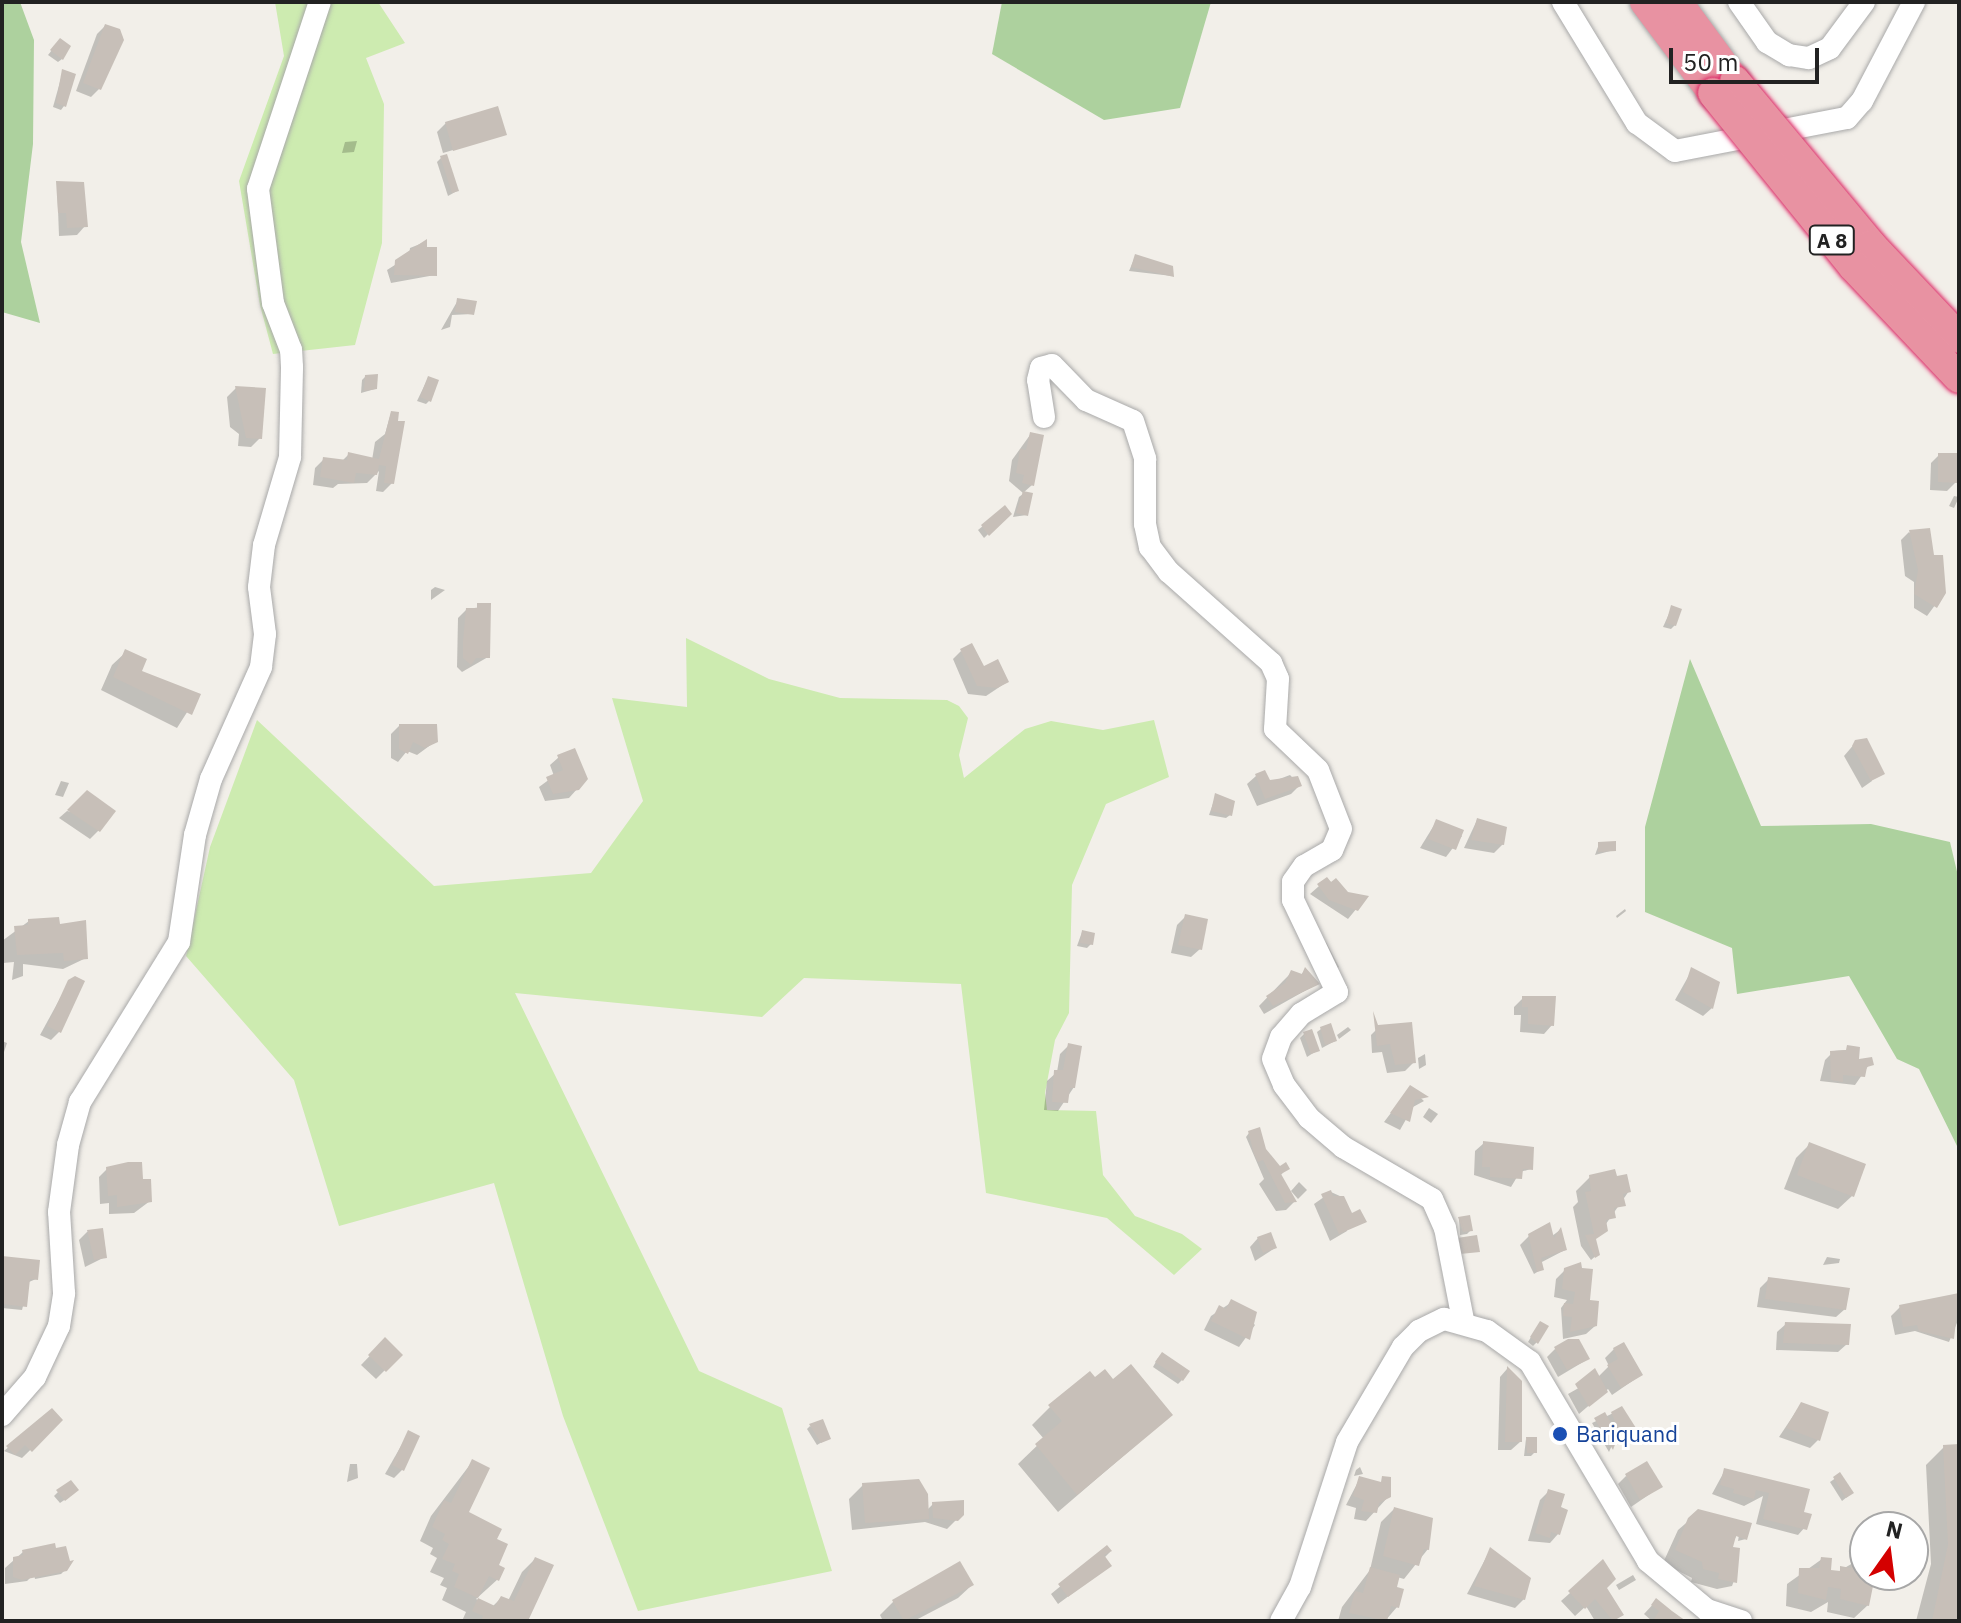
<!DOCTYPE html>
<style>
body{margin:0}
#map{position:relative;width:1961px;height:1623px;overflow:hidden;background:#f2efe9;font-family:"IBM Plex Sans",sans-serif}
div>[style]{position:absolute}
.grass>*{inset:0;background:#cdebb0}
.forest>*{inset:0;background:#add19e}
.shadow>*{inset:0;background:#0003}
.building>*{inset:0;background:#c7bfb8}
.roads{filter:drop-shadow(0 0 2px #a9a9a9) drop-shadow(0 0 2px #a9a9a9)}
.minor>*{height:22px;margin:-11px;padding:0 11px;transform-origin:11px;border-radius:11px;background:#fff}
.highway>*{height:30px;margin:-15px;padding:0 15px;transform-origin:15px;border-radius:15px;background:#e892a2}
.bridges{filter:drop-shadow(0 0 2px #dc2a67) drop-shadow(0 0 2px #dc2a67)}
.highway-bridge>*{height:30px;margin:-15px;padding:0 15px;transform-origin:15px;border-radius:15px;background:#e892a2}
.dots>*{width:22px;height:22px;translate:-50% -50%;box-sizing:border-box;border:4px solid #fff;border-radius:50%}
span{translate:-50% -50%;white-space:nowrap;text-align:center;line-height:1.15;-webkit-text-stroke:6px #fff;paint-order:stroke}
.shield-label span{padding:2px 6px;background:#fff;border:2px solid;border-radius:6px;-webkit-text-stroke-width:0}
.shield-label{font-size:20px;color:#222;font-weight:700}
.transit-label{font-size:22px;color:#164399}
.left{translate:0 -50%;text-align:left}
.frame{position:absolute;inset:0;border:4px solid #222;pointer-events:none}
.north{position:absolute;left:1849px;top:1511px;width:80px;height:80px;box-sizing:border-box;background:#fff;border:2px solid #a7a7a7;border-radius:50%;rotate:14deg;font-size:22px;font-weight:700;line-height:32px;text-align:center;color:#222}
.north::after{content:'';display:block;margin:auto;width:28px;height:36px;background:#d40000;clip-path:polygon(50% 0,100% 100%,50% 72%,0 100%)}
.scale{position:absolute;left:1669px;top:48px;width:150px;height:36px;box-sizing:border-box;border:4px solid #222;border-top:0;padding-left:10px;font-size:24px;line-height:28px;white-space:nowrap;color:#222;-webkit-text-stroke:6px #fff;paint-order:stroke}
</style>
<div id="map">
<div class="grass">
<i style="clip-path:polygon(275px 2px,378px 2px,405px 43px,366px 58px,384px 104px,382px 243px,355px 345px,273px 354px,260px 305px,239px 181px,284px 56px)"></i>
<i style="clip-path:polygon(686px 638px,769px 679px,840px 698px,947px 700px,959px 706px,968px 718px,959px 755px,964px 778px,1025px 729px,1051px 721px,1103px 730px,1154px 720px,1169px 777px,1106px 804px,1072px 885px,1069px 1013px,1055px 1040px,1045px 1093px,1047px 1110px,1096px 1111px,1103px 1175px,1135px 1216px,1182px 1234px,1202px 1249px,1174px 1275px,1107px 1218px,986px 1193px,961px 984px,804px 978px,762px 1017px,515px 993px,699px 1371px,782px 1408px,832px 1571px,638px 1611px,563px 1416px,494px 1183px,339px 1226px,294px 1080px,186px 956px,210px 847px,257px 720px,434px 886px,591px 873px,643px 801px,612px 698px,687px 707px)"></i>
</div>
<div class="forest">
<i style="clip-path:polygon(2px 2px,20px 2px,34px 40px,33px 144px,21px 242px,40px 323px,2px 312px)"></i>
<i style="clip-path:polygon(1002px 2px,1211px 2px,1180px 108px,1104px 120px,992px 54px)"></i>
<i style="clip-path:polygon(1690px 659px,1761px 826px,1871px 824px,1950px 842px,1959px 880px,1959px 1150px,1919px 1069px,1897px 1059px,1849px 976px,1737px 994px,1732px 948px,1645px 912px,1645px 827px)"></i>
</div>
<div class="shadow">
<i style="clip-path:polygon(105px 26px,100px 88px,91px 97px,76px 91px,97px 34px)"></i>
<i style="clip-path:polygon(60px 40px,62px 59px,58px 62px,48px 55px)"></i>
<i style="clip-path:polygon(63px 71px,64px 106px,61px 110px,53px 107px)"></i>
<i style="clip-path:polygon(446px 123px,504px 135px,443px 153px,437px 132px)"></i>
<i style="clip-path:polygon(357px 141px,354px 152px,342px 153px,345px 142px)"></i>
<i style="clip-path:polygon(441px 158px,457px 191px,448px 196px,437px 162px)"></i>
<i style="clip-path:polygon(57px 183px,85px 226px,77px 235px,59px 236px)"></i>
<i style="clip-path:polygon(425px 242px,435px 275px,391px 283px,387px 270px,409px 256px,410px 248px)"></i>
<i style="clip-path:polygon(1135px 257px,1172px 276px,1129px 271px)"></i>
<i style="clip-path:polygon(458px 300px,472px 314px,452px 315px,450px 327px,441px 330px)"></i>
<i style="clip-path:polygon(365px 377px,375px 389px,361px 393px,362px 380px)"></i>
<i style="clip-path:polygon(428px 378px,429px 401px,426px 404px,417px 401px)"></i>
<i style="clip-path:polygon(236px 388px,260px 438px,251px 447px,238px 446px,239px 434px,230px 427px,227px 397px)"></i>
<i style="clip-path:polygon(391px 413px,392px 483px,383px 492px,376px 491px,379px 471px,367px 483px,338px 484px,333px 488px,313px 485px,315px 468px,324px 459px,342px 461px,349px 454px,372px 460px,375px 442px,385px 434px)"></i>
<i style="clip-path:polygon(1030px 435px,1032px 485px,1023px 493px,1009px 481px,1012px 460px)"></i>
<i style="clip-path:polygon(1939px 455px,1956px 482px,1947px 491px,1930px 490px,1931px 463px)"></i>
<i style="clip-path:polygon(1023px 494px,1027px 515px,1013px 517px,1019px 497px)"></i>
<i style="clip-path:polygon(1954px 496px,1959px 497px,1954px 508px,1949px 506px)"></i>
<i style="clip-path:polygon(1005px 508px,1009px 514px,984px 538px,978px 530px)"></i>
<i style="clip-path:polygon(1909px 532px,1932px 558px,1944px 593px,1927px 616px,1914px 608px,1914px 582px,1905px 576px,1901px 540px)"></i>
<i style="clip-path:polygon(435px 587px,445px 590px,431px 600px,431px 590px)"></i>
<i style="clip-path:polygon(489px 606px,488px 657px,462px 672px,457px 667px,458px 618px,467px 609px)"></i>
<i style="clip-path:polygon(1672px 607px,1675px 625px,1671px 629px,1663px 627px)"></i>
<i style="clip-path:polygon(961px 651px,985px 669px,1007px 682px,986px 696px,968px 694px,953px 659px)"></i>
<i style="clip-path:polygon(126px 652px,139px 672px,198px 695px,177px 728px,101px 690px,112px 665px)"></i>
<i style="clip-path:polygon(399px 726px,436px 741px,417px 755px,407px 751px,398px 762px,391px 758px,391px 734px)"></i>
<i style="clip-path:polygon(1856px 742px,1872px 781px,1862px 788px,1844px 756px)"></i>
<i style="clip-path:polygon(559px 757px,578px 788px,569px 798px,545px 801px,539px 787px,554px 776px,550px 765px)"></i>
<i style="clip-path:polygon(1290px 775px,1300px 785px,1291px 794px,1257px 806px,1247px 784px,1256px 776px,1269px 783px)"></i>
<i style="clip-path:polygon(61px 781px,69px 783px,63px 797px,55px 795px)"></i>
<i style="clip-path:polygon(1216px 795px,1230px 815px,1226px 818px,1209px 815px)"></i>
<i style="clip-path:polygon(67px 811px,72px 812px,99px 830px,90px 839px,59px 818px)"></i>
<i style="clip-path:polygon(1477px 820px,1503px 844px,1494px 853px,1464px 848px)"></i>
<i style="clip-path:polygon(1436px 822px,1462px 836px,1446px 857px,1420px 848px)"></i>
<i style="clip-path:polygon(1599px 844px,1614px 850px,1595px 855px)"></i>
<i style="clip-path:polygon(1327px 879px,1347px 894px,1366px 897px,1348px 919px,1310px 894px)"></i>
<i style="clip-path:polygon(1625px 909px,1626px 911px,1617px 918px,1616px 916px)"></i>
<i style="clip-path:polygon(1185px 917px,1200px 949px,1191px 957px,1171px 953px,1177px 925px)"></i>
<i style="clip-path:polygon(29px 921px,58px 926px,86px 958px,63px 969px,23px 964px,23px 976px,12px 980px,14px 962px,3px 963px,2px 941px)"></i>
<i style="clip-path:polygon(1082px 932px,1091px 944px,1087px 948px,1077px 946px)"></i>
<i style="clip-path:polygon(1326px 942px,1339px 967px,1336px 970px,1320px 945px)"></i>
<i style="clip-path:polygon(1305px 970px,1317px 984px,1264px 1014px,1259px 1006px,1283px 981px,1292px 972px,1300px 976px)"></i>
<i style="clip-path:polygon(1692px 970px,1712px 1008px,1703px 1016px,1675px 1000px)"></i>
<i style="clip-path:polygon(69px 982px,60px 1031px,51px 1040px,40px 1035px)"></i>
<i style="clip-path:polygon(1523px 998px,1552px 1025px,1544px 1034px,1520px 1032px,1521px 1015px,1514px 1015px,1514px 1007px)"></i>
<i style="clip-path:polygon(1348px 1027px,1351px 1030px,1339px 1039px,1337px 1035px)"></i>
<i style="clip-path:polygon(1379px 1027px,1414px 1062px,1405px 1071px,1387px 1073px,1382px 1052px,1372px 1053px,1371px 1035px)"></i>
<i style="clip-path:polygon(1321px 1029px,1335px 1041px,1322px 1048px,1317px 1032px)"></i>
<i style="clip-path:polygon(1304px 1034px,1318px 1050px,1307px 1057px,1300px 1038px)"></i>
<i style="clip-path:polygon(2px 1041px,7px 1043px,2px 1058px)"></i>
<i style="clip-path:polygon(1069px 1045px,1074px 1087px,1058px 1111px,1044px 1110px,1047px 1081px,1057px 1072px,1060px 1054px)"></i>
<i style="clip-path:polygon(1858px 1049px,1857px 1061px,1871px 1062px,1855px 1085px,1820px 1081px,1825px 1060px,1834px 1051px)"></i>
<i style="clip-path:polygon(1425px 1054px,1426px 1065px,1419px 1069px,1418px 1058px)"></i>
<i style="clip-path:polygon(1410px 1088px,1424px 1101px,1413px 1107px,1400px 1130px,1384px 1122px)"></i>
<i style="clip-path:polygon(1429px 1108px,1438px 1114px,1431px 1123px,1423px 1117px)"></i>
<i style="clip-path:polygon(1249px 1133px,1277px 1166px,1287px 1168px,1280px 1176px,1295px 1201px,1286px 1210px,1276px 1211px,1259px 1184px,1264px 1179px,1246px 1137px)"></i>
<i style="clip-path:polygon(1484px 1143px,1531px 1169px,1520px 1172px,1511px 1187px,1474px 1175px,1475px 1151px)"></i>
<i style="clip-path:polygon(1809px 1145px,1852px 1196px,1838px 1209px,1784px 1189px,1796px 1158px)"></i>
<i style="clip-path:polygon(107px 1169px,150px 1201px,134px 1213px,109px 1214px,109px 1203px,100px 1204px,99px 1177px)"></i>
<i style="clip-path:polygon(1590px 1177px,1615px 1179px,1629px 1191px,1594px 1241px,1598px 1254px,1591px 1260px,1581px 1246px,1573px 1207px,1578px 1202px,1576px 1191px)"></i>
<i style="clip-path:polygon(1299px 1182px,1307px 1190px,1298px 1199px,1291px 1191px)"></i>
<i style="clip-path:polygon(1331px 1192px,1342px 1197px,1347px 1231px,1330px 1241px,1314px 1204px)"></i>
<i style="clip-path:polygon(1459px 1219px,1471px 1230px,1467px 1234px,1460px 1235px)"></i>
<i style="clip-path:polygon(102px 1230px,105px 1257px,85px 1267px,79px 1240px,87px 1232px)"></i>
<i style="clip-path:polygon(1560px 1230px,1565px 1250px,1540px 1263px,1542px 1269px,1534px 1274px,1520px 1245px,1529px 1236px,1552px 1236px)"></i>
<i style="clip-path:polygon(1258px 1238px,1275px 1248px,1255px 1261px,1250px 1247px)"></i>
<i style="clip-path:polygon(1827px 1257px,1840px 1259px,1839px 1263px,1823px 1265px)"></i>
<i style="clip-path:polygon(2px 1258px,36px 1279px,29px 1282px,22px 1310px,2px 1308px)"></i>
<i style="clip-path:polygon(1565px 1270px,1588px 1302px,1595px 1326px,1586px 1334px,1563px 1339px,1561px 1308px,1567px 1300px,1554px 1297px,1556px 1279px)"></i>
<i style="clip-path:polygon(1769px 1279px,1845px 1309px,1836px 1317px,1757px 1307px,1760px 1288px)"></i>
<i style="clip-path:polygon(1957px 1296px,1959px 1318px,1949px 1342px,1915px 1331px,1895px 1335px,1891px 1316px,1900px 1307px)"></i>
<i style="clip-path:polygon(1232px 1302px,1255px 1325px,1239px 1347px,1204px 1330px,1211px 1316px)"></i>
<i style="clip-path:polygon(1786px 1324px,1847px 1344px,1838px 1352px,1776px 1350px,1777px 1332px)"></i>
<i style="clip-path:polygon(1537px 1327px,1537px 1342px,1533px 1346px,1528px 1342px)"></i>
<i style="clip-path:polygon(385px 1340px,400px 1355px,376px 1379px,361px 1365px)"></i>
<i style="clip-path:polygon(1555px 1349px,1588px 1359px,1558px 1377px,1547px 1357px)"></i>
<i style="clip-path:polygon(1614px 1349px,1641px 1375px,1612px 1395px,1608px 1389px,1579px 1414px,1568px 1394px,1598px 1377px,1609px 1366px,1605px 1358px)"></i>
<i style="clip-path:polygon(1158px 1358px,1182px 1380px,1178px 1384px,1153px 1367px)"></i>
<i style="clip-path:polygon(1507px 1369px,1520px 1442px,1511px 1450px,1498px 1450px,1500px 1377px)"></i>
<i style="clip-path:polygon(1095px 1380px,1114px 1383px,1171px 1415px,1058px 1512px,1018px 1464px,1044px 1439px,1032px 1425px,1050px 1407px)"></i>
<i style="clip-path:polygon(1801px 1404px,1818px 1440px,1810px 1448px,1779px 1437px)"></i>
<i style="clip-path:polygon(1622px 1409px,1634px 1428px,1617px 1434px,1609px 1452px,1592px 1423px)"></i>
<i style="clip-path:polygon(61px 1420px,22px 1458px,4px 1451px,17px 1440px)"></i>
<i style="clip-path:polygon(810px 1426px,829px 1438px,817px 1445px,807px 1429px)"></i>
<i style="clip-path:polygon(409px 1432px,402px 1470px,394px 1478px,385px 1474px)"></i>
<i style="clip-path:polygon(1526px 1439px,1535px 1452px,1531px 1456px,1524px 1456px)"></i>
<i style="clip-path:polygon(1959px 1446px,1959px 1621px,1916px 1621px,1931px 1564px,1926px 1465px,1944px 1447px)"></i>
<i style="clip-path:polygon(472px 1462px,466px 1513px,495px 1540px,498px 1579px,476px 1599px,492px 1607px,501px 1598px,508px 1601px,522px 1572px,535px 1559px,527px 1621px,462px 1621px,466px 1612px,442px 1600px,447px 1588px,440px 1585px,444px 1578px,430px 1572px,437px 1558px,430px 1554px,433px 1548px,420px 1541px,431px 1516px)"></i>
<i style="clip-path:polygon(350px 1464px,357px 1464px,358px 1478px,347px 1482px)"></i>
<i style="clip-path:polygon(1360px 1467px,1363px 1474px,1354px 1476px,1356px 1470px)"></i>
<i style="clip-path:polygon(1725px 1470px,1807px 1490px,1802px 1513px,1806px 1526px,1798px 1535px,1756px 1524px,1763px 1496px,1744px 1506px,1712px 1494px)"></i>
<i style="clip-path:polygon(1840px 1475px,1852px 1493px,1842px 1501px,1830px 1482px)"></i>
<i style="clip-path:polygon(1626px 1476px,1660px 1487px,1631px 1507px,1618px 1484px)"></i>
<i style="clip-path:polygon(1360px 1478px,1389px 1496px,1366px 1521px,1354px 1519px,1356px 1508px,1346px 1505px)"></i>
<i style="clip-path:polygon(863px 1485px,927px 1510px,933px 1504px,962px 1514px,947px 1529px,925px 1522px,852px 1530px,849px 1499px)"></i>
<i style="clip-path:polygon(1549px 1491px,1558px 1509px,1558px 1534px,1550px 1543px,1528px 1541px,1540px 1500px)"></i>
<i style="clip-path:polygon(58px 1492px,73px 1494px,60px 1503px,54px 1496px)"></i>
<i style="clip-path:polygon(1394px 1509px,1428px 1549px,1404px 1579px,1397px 1577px,1397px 1607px,1385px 1621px,1338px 1621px,1342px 1607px,1370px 1570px,1381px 1522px)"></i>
<i style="clip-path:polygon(1699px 1512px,1749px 1525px,1746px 1539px,1738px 1541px,1740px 1529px,1730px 1548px,1737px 1550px,1732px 1569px,1738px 1570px,1732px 1586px,1717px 1589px,1691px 1582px,1692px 1578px,1663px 1563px,1678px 1530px)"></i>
<i style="clip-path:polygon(1107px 1548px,1110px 1552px,1104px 1558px,1109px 1566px,1058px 1604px,1051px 1594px)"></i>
<i style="clip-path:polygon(1490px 1550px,1524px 1599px,1515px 1608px,1467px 1594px)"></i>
<i style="clip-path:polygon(23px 1552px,70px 1565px,61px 1574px,35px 1579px,34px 1574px,27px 1581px,5px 1584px,5px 1568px)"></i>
<i style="clip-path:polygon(1822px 1559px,1828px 1572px,1836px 1573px,1853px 1563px,1868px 1605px,1854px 1618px,1827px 1612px,1828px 1602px,1811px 1612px,1786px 1606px,1787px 1584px)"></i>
<i style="clip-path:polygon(1633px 1575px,1636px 1580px,1619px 1590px,1616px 1585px)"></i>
<i style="clip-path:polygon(972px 1585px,958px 1598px,914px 1621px,883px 1621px,880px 1615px,893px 1602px)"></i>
<i style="clip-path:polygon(1604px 1588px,1621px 1614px,1615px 1621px,1595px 1621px,1586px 1606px,1575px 1616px,1561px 1601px,1570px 1593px)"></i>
<i style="clip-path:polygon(1656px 1601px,1684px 1621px,1652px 1621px,1644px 1614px)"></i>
</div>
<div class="building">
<i style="clip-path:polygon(105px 24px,120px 29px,124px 40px,101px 90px,83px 83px)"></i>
<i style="clip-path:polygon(60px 38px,71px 46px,63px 60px,50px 50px)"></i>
<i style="clip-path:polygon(62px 69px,76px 74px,66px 107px,56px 103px)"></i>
<i style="clip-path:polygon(498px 106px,507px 135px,453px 151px,445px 122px)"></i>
<i style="clip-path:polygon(447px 154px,459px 191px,452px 193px,440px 156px)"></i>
<i style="clip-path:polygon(56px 181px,84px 182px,88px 227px,67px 228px,66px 213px,58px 213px)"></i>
<i style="clip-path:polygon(427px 239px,427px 247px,437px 247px,437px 276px,394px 275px,395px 260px)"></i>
<i style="clip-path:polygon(1135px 254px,1173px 266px,1174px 277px,1131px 267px)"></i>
<i style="clip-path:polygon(457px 298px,477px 301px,474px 315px,455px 312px)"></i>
<i style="clip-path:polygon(378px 374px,377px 389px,364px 391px,365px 375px)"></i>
<i style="clip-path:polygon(428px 376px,439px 380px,431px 402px,420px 397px)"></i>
<i style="clip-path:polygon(235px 386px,266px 388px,262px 439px,246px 438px)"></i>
<i style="clip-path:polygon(391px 411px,399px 412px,398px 421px,405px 421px,394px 484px,384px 483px,386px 466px,379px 465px,377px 475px,356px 473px,354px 483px,320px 477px,323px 457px,347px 460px,348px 452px,379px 459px)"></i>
<i style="clip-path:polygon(1030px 432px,1044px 435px,1034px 486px,1022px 483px,1024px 475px,1016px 473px,1020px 449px,1026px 450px)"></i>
<i style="clip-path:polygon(1938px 453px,1958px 453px,1958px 483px,1938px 482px)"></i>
<i style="clip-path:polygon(1023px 491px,1033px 493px,1028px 516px,1016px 513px)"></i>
<i style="clip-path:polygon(1005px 505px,1012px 514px,989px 536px,981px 525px)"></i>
<i style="clip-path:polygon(1930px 528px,1934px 555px,1943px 555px,1946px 593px,1937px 608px,1914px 594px,1918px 570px,1909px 530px)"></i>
<i style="clip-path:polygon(477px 603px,491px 603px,490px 658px,476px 658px,471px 665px,463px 658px,463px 641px,466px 608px,477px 608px)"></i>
<i style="clip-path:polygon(1671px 605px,1682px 609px,1676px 626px,1666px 623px)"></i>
<i style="clip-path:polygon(972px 643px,984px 666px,998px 659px,1009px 682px,997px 688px,977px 686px,960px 649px)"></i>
<i style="clip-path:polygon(125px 649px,147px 659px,142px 671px,201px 694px,192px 715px,113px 677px)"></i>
<i style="clip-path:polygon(399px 724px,437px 724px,438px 742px,425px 748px,413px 742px,408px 754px,399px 749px)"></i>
<i style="clip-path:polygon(1867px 738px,1885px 774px,1871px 781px,1852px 746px,1855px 740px)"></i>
<i style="clip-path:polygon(575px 748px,588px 779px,579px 790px,553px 794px,546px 777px,563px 770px,557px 755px)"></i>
<i style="clip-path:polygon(1265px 770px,1270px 780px,1298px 776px,1302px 786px,1265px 799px,1255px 774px)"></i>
<i style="clip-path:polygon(87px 790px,116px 811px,100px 832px,67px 810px)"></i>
<i style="clip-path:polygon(1215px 793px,1235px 801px,1232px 816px,1211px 811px)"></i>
<i style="clip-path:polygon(1477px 818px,1507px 827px,1504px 845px,1471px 840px)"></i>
<i style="clip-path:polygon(1436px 819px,1464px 830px,1456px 850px,1428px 839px)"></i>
<i style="clip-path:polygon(1616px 841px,1616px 851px,1598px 852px,1598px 842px)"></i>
<i style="clip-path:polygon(1327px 877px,1331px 882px,1336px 878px,1348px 892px,1369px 896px,1358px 911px,1329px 900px,1317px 884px)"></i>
<i style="clip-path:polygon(1185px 914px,1208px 919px,1202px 950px,1178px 945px)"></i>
<i style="clip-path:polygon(59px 917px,60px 924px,86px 920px,88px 959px,64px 961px,63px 953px,17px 955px,14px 926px,28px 925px,28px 919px)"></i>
<i style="clip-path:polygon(1082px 930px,1095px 933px,1093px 945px,1080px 943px)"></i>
<i style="clip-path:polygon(1305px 967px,1320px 984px,1273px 1006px,1266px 996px,1285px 983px,1291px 970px,1302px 974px)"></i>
<i style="clip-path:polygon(1691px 967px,1720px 982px,1713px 1009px,1683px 992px)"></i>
<i style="clip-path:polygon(75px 976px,85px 981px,61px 1033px,47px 1026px,68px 980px)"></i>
<i style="clip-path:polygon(1522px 996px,1556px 996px,1554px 1026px,1528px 1024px,1528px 1007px,1522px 1007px)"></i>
<i style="clip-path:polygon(1373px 1011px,1378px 1025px,1412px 1022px,1416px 1063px,1395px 1065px,1390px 1044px,1377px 1046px)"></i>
<i style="clip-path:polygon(1331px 1023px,1337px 1041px,1325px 1045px,1320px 1027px)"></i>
<i style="clip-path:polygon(1312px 1029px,1320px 1051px,1311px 1054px,1303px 1032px)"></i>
<i style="clip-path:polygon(1068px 1043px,1082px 1046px,1075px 1088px,1070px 1088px,1068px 1103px,1052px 1102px,1054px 1070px,1063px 1070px)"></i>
<i style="clip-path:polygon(1847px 1045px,1860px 1047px,1859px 1059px,1872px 1057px,1874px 1065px,1867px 1067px,1865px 1077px,1843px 1075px,1843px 1082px,1831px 1080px,1830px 1051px,1846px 1050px)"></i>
<i style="clip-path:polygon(1410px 1085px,1429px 1097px,1415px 1100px,1410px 1122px,1390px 1113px)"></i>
<i style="clip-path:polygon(1260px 1127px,1266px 1149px,1280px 1166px,1286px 1162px,1290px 1169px,1281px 1174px,1297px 1202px,1285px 1203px,1263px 1160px,1258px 1162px,1254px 1154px,1248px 1131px)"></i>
<i style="clip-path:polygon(1483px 1141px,1534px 1147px,1533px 1170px,1523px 1169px,1522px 1179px,1490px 1177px,1490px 1167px,1482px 1167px)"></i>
<i style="clip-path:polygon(1809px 1142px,1866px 1164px,1854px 1197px,1797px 1175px)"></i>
<i style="clip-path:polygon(128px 1162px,142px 1162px,143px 1179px,151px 1179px,152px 1202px,117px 1207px,117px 1195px,108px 1196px,106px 1167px)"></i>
<i style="clip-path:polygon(1615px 1169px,1617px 1176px,1627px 1174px,1631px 1192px,1623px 1194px,1626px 1206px,1614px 1208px,1616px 1218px,1606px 1220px,1608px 1231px,1596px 1239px,1600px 1255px,1595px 1258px,1585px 1235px,1594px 1234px,1585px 1192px,1591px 1191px,1589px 1175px)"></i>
<i style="clip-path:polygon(1331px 1190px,1333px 1196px,1344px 1196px,1352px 1213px,1360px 1209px,1367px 1222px,1339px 1234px,1321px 1194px)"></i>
<i style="clip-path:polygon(1470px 1215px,1473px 1231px,1463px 1232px,1458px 1217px)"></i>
<i style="clip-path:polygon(1550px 1222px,1554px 1238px,1561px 1227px,1567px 1250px,1541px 1258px,1544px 1270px,1537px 1272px,1528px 1234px)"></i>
<i style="clip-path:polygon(103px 1228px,107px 1258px,94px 1260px,87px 1230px)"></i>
<i style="clip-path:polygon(1271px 1232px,1277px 1248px,1263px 1253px,1257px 1237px)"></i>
<i style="clip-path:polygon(1477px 1235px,1480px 1252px,1460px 1254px,1457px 1238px)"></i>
<i style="clip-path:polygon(2px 1256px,40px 1260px,38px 1280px,30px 1279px,27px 1307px,2px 1304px)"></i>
<i style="clip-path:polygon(1581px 1262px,1582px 1268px,1593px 1269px,1590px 1300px,1599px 1301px,1597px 1326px,1570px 1332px,1572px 1317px,1563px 1316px,1564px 1303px,1573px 1304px,1575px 1292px,1562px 1289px,1564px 1268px)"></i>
<i style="clip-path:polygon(1768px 1277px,1850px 1288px,1846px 1310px,1765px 1299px)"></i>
<i style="clip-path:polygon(1959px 1293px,1954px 1339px,1919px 1331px,1917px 1325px,1903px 1327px,1899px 1305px)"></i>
<i style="clip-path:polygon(1231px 1299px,1257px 1312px,1250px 1340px,1211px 1321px,1219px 1305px,1226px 1309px)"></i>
<i style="clip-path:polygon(1540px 1321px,1549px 1326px,1538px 1344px,1530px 1337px)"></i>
<i style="clip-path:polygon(1785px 1322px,1851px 1324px,1849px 1345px,1783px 1343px)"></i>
<i style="clip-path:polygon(385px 1337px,403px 1355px,386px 1372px,368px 1355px)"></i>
<i style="clip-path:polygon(1568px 1339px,1579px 1339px,1590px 1359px,1567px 1370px,1554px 1347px)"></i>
<i style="clip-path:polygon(1624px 1342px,1643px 1375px,1621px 1388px,1607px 1365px,1618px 1359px,1613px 1348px)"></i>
<i style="clip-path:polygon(1162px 1352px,1190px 1371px,1183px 1381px,1155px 1362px)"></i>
<i style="clip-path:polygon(1131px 1364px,1173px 1415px,1077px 1495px,1035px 1444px,1062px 1421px,1048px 1405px,1090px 1371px,1095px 1377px,1105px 1369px,1113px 1379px)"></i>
<i style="clip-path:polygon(1507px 1366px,1522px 1381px,1522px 1442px,1505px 1442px)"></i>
<i style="clip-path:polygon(1595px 1368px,1608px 1392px,1589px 1407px,1575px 1384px)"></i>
<i style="clip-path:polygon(1801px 1402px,1829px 1412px,1820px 1441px,1786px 1428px)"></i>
<i style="clip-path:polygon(1622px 1406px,1636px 1428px,1621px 1436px,1611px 1412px)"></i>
<i style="clip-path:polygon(52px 1408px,63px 1420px,32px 1452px,25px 1445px,15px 1455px,6px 1446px)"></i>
<i style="clip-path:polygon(1605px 1412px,1618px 1436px,1613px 1450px,1594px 1418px)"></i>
<i style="clip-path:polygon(823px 1419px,831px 1439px,821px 1443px,809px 1424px)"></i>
<i style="clip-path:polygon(408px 1430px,420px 1436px,404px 1471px,392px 1465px)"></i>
<i style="clip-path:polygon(1526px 1437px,1537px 1437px,1537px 1453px,1527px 1453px)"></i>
<i style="clip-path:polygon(1959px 1444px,1959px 1621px,1932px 1621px,1948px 1545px,1943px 1445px)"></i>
<i style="clip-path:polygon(472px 1459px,490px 1468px,469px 1512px,502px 1529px,497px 1539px,508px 1544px,499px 1565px,505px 1568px,499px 1581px,489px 1576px,478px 1598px,454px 1587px,459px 1574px,452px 1571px,455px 1564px,442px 1559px,449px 1544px,442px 1540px,445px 1534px,432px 1527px,444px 1500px,451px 1503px)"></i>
<i style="clip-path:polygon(1647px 1461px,1663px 1487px,1640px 1500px,1625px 1474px)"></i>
<i style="clip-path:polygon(1724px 1468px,1810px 1489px,1804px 1512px,1812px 1514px,1807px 1530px,1763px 1519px,1769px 1493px,1756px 1490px,1754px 1499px,1733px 1493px,1734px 1489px,1720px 1485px)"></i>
<i style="clip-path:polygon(1840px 1472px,1854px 1493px,1846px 1498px,1833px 1477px)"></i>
<i style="clip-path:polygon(1359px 1476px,1381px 1482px,1382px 1476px,1391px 1477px,1391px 1497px,1379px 1503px,1377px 1513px,1361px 1511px,1364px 1500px,1353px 1496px)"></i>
<i style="clip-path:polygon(919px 1479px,928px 1494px,929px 1519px,865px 1523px,862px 1483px)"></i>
<i style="clip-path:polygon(71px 1480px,79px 1490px,65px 1501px,56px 1490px)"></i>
<i style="clip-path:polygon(1548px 1489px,1565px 1494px,1561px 1507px,1568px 1510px,1560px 1535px,1551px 1532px,1550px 1538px,1535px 1533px)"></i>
<i style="clip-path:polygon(964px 1500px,964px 1515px,958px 1521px,933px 1518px,932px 1502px)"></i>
<i style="clip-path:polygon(1394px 1507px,1433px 1518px,1429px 1550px,1424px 1549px,1419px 1566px,1383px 1556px)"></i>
<i style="clip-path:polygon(1698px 1509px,1752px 1523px,1747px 1540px,1736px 1536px,1733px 1547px,1740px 1548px,1737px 1583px,1718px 1579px,1719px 1573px,1703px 1569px,1702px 1562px,1675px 1550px,1688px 1518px)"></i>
<i style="clip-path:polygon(55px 1543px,56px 1548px,66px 1546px,70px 1561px,74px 1560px,67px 1571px,22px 1580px,13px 1577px,13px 1557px,23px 1555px,22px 1550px)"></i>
<i style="clip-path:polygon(1107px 1545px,1112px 1551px,1104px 1555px,1112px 1566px,1068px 1597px,1058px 1584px)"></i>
<i style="clip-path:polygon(1490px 1547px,1531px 1578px,1525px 1600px,1474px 1586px)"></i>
<i style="clip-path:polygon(535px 1557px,554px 1565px,528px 1621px,481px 1621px,483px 1616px,472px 1611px,478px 1598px,495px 1606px,501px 1596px,514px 1601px)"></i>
<i style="clip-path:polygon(1821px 1557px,1832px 1558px,1831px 1570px,1840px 1571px,1840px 1566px,1851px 1568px,1852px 1561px,1864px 1562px,1862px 1574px,1875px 1576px,1869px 1606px,1840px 1599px,1841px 1589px,1828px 1587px,1826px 1600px,1798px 1593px,1799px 1568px,1819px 1568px)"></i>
<i style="clip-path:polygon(1603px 1559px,1616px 1579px,1607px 1588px,1624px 1615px,1613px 1621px,1595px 1599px,1585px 1609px,1568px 1591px)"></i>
<i style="clip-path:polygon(960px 1561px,974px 1585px,904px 1621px,892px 1600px)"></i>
<i style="clip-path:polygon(1370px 1567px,1400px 1575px,1397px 1587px,1404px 1589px,1399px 1608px,1391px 1606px,1387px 1621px,1349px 1613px,1355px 1591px,1363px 1593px)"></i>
<i style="clip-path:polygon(1656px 1598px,1672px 1611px,1686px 1621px,1653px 1621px,1659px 1611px,1651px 1605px)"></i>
</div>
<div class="roads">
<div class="minor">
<i style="left:1563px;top:2px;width:142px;rotate:58.6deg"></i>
<i style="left:1637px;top:123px;width:47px;rotate:36.4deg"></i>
<i style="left:1675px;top:151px;width:175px;rotate:-10.9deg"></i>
<i style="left:1847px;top:118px;width:23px;rotate:-49deg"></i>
<i style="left:1862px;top:101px;width:112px;rotate:-62.3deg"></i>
<i style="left:1739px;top:2px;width:49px;rotate:55deg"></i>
<i style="left:1767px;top:42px;width:26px;rotate:31deg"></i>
<i style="left:1789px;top:55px;width:20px;rotate:9deg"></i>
<i style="left:1809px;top:58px;width:23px;rotate:-25deg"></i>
<i style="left:1830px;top:48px;width:57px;rotate:-53.5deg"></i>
<i style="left:1044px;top:417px;width:37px;rotate:-99deg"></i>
<i style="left:1038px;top:380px;width:12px;rotate:-76deg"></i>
<i style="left:1041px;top:368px;width:11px;rotate:-15deg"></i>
<i style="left:1052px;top:365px;width:49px;rotate:45.8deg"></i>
<i style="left:1086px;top:400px;width:51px;rotate:24.1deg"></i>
<i style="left:1133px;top:421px;width:40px;rotate:72deg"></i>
<i style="left:1145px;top:459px;width:65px;rotate:90deg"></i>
<i style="left:1145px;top:524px;width:24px;rotate:78deg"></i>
<i style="left:1150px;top:547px;width:31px;rotate:53deg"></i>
<i style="left:1169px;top:572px;width:137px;rotate:41.7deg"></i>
<i style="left:1271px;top:663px;width:17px;rotate:66deg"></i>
<i style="left:1278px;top:679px;width:50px;rotate:93.4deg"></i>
<i style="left:1275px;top:729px;width:59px;rotate:43.6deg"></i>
<i style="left:1318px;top:770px;width:63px;rotate:68.7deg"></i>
<i style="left:1341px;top:829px;width:23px;rotate:113deg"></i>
<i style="left:1332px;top:850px;width:32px;rotate:150deg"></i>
<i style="left:1304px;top:866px;width:19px;rotate:125deg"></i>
<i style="left:1293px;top:882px;width:18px;rotate:90deg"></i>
<i style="left:1293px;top:900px;width:102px;rotate:64.4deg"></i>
<i style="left:1337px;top:992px;width:42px;rotate:148.6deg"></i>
<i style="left:1301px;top:1014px;width:30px;rotate:131deg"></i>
<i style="left:1281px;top:1037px;width:23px;rotate:110deg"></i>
<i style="left:1273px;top:1059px;width:28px;rotate:67deg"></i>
<i style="left:1284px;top:1085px;width:41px;rotate:52.9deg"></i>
<i style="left:1309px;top:1118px;width:45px;rotate:40.5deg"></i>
<i style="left:1343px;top:1147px;width:103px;rotate:30.3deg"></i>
<i style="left:1432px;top:1199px;width:32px;rotate:66deg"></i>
<i style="left:1445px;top:1228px;width:94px;rotate:78.9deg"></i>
<i style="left:2px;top:1415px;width:50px;rotate:-49deg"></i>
<i style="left:35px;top:1377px;width:56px;rotate:-64.8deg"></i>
<i style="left:59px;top:1326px;width:33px;rotate:-81deg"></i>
<i style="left:64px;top:1293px;width:81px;rotate:-93.5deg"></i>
<i style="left:59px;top:1212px;width:68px;rotate:-82.3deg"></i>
<i style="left:68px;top:1145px;width:45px;rotate:-74.4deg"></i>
<i style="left:80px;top:1102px;width:188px;rotate:-58.3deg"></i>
<i style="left:179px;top:942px;width:108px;rotate:-81.5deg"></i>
<i style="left:195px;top:835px;width:58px;rotate:-74.1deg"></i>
<i style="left:211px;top:779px;width:123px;rotate:-65.9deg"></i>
<i style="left:261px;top:667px;width:33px;rotate:-83deg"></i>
<i style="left:265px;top:634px;width:47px;rotate:-97.3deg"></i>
<i style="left:259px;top:587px;width:42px;rotate:-83.2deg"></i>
<i style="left:264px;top:545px;width:92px;rotate:-73.5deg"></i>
<i style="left:290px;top:457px;width:90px;rotate:-88.7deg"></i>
<i style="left:292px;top:367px;width:17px;rotate:-93deg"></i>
<i style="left:291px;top:350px;width:50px;rotate:-111deg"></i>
<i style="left:273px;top:303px;width:115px;rotate:-97.5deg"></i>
<i style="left:258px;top:189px;width:197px;rotate:-71.7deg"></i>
<i style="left:1281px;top:1621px;width:39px;rotate:-61deg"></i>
<i style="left:1300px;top:1587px;width:152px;rotate:-72deg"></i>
<i style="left:1347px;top:1442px;width:110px;rotate:-59.5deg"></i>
<i style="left:1403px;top:1347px;width:23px;rotate:-45deg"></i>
<i style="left:1419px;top:1331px;width:28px;rotate:-26deg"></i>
<i style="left:1444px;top:1319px;width:45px;rotate:15.6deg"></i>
<i style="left:1487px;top:1331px;width:53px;rotate:35.8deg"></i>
<i style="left:1530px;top:1362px;width:231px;rotate:59.3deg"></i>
<i style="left:1648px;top:1561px;width:77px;rotate:39.7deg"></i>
<i style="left:1707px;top:1610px;width:36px;rotate:18deg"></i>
</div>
<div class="highway">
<i style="left:1645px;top:2px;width:114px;rotate:53.2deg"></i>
<i style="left:1677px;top:2px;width:98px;rotate:53.7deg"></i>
</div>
</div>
<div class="bridges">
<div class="highway-bridge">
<i style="left:1735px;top:81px;width:213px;rotate:50.3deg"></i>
<i style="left:1871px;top:245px;width:128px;rotate:46.6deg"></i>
<i style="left:1713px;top:93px;width:223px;rotate:51deg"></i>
<i style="left:1853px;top:266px;width:154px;rotate:46.6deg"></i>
</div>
</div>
<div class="dots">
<i style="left:1560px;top:1434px;background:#1a4fb4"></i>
</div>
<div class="shield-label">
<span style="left:1832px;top:240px">A 8</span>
</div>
<div class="transit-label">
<span class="left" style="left:1576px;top:1434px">Bariquand</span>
</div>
<div class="frame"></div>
<div class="north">N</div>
<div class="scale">50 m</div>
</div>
